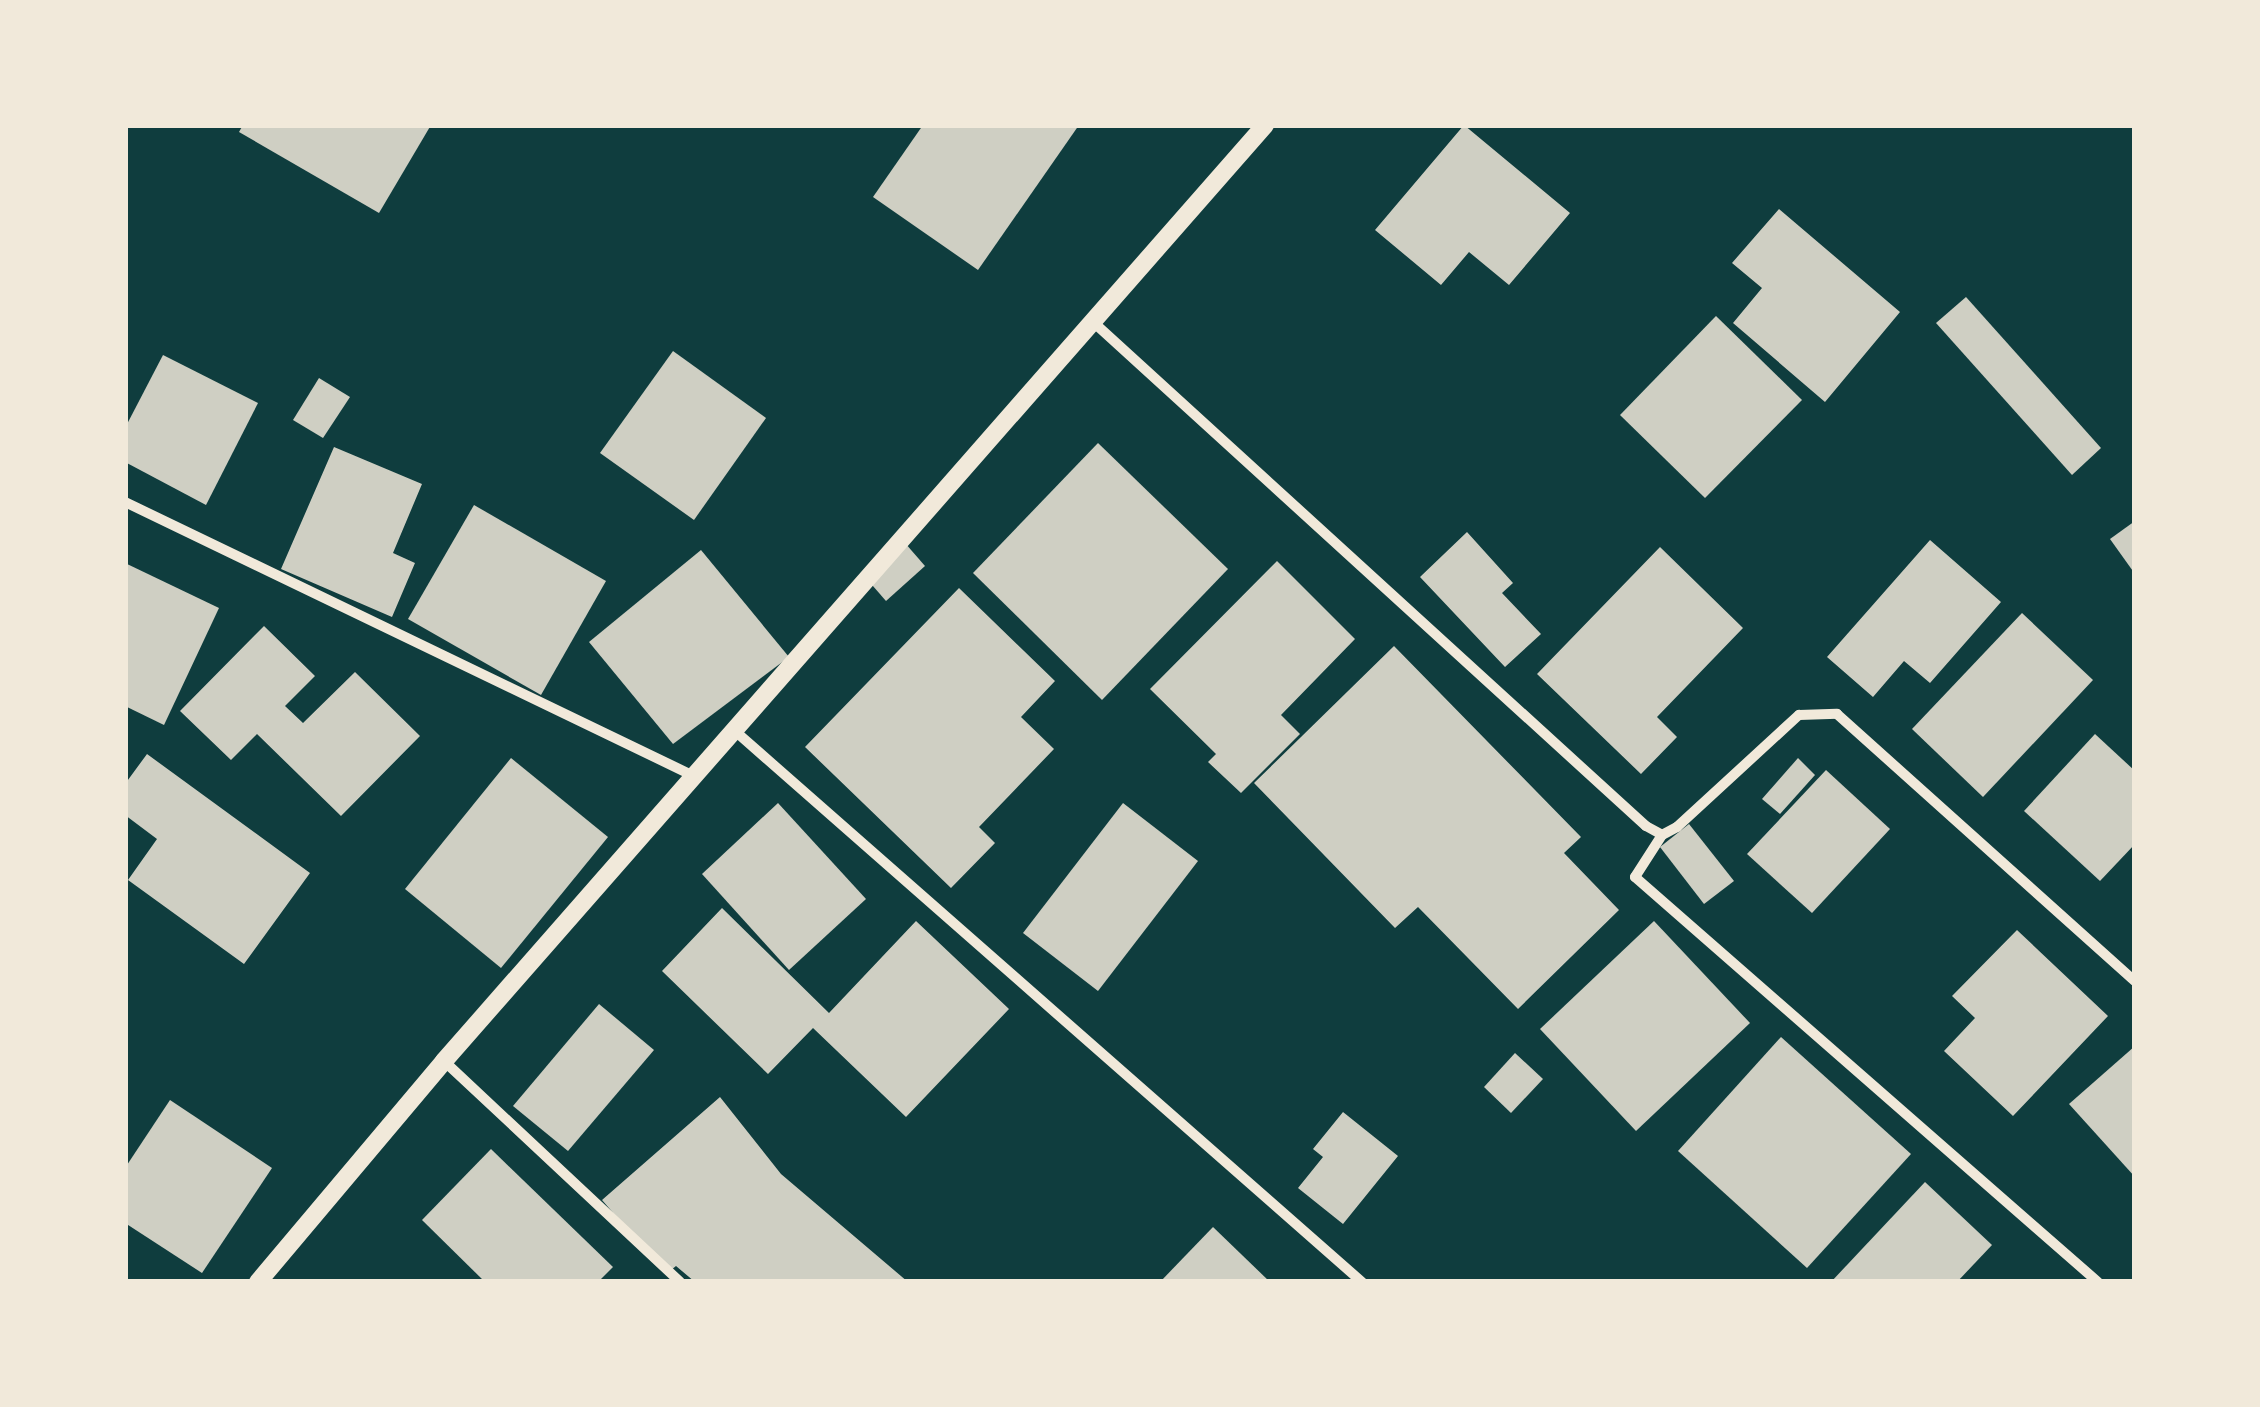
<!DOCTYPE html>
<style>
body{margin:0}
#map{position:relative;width:2260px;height:1407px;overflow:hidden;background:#0f3d3e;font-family:Signika,sans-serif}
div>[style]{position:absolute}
.building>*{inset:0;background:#cfcfc3}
.minor>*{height:10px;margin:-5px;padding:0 5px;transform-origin:5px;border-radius:5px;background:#f1e9da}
.tertiary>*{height:18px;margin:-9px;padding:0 9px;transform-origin:9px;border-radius:9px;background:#f1e9da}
span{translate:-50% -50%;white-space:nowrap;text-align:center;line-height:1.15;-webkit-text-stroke:10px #f1e9da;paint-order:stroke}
.frame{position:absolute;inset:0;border:128px solid #f1e9da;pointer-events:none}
</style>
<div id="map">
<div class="building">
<i style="clip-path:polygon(243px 125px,431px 125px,379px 213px,239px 132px)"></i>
<i style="clip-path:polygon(923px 125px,1079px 125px,978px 270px,873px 197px)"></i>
<i style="clip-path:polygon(1464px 125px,1570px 213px,1509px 285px,1469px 252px,1441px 285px,1375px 230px)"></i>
<i style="clip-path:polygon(1779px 209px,1900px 312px,1825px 402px,1733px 323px,1762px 288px,1732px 263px)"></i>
<i style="clip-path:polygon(1966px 297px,2101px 448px,2072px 475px,1936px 323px)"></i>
<i style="clip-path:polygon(1716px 316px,1802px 400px,1705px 498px,1620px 415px)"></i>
<i style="clip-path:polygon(673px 351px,766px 418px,694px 520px,600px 453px)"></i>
<i style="clip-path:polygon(163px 355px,258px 403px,206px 505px,125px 462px,125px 428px)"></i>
<i style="clip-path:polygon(319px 378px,350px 397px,323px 438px,293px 420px)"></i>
<i style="clip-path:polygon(1098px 443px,1228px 569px,1102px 700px,973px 573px)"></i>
<i style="clip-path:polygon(334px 447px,422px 484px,393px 553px,415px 563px,392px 617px,281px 569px)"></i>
<i style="clip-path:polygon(474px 505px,606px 581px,541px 695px,408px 619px)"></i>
<i style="clip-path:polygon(2135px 521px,2135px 574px,2110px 539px)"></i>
<i style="clip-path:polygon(1467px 532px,1513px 583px,1502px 593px,1541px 634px,1505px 667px,1420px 577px)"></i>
<i style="clip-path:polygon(1930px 540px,2001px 602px,1930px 683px,1904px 661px,1873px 697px,1827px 657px)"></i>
<i style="clip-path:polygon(905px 543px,925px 566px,886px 601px,866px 578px)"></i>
<i style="clip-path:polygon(1660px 547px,1743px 628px,1657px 717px,1677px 737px,1641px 774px,1537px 674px)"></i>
<i style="clip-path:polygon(701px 550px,789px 657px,673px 744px,589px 642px)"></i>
<i style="clip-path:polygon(1277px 561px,1355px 639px,1281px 715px,1300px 734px,1241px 793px,1208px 762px,1216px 754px,1150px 689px)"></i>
<i style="clip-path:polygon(125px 563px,219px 608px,164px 725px,125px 706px)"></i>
<i style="clip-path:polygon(959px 588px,1055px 681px,1021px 717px,1054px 749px,979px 827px,995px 843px,951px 888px,805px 747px)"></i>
<i style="clip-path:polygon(2022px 613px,2093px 680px,1983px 797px,1912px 729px)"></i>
<i style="clip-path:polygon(264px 626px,315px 676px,285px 706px,303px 723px,355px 672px,420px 736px,341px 816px,257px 734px,231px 760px,180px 711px)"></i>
<i style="clip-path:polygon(1394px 646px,1581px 837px,1564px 853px,1619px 910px,1518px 1009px,1418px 907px,1395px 928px,1254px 783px)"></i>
<i style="clip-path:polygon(2095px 734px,2135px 771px,2135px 844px,2100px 881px,2024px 811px)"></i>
<i style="clip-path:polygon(147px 754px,310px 873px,244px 964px,128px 880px,157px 839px,125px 815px,125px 784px)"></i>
<i style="clip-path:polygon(511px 758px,608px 837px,501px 968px,405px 889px)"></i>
<i style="clip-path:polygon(1798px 758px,1815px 775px,1780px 814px,1762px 799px)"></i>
<i style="clip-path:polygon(1826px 770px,1890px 829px,1812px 913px,1747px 854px)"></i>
<i style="clip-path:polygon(778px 803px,866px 899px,789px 970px,702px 874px)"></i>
<i style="clip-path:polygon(1123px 803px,1198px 861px,1098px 991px,1023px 933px)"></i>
<i style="clip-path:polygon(1689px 824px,1734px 881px,1704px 904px,1660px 847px)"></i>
<i style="clip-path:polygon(722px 908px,829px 1013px,916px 921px,1009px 1009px,906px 1117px,813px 1028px,768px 1074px,662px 971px)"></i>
<i style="clip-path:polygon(1654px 921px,1750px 1023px,1636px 1131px,1540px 1029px)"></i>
<i style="clip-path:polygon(2017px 930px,2108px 1016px,2013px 1116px,1944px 1051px,1975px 1018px,1952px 996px)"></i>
<i style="clip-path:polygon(599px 1004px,654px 1050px,568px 1151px,513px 1106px)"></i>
<i style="clip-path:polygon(1781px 1037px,1911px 1154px,1807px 1268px,1678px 1151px)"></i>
<i style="clip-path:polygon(2135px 1046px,2135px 1177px,2069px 1104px)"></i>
<i style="clip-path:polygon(1515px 1053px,1543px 1079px,1511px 1113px,1484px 1087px)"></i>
<i style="clip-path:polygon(720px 1097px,781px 1174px,908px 1282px,695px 1282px,676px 1266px,666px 1274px,602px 1200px)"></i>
<i style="clip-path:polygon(170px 1100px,272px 1168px,202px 1273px,125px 1223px,125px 1168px)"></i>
<i style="clip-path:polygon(1343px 1112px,1398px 1156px,1343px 1224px,1298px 1188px,1323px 1157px,1313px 1149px)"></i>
<i style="clip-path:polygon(491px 1149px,613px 1267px,598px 1282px,485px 1282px,422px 1220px)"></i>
<i style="clip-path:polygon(1925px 1182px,1992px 1245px,1957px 1282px,1831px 1282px)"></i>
<i style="clip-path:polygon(1213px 1227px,1270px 1282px,1160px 1282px)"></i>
</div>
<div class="minor">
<i style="left:1091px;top:320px;width:751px;rotate:42.36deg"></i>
<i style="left:1646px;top:826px;width:18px;rotate:29deg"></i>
<i style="left:1662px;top:835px;width:17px;rotate:-28deg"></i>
<i style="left:1677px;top:827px;width:166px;rotate:-42.6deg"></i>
<i style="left:1799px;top:715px;width:38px;rotate:-2deg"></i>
<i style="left:1837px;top:714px;width:400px;rotate:41.9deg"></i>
<i style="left:125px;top:502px;width:634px;rotate:25.72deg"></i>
<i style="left:735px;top:731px;width:835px;rotate:41.31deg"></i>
<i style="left:1662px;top:835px;width:50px;rotate:122.7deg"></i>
<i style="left:1635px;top:877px;width:615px;rotate:41.18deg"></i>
<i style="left:444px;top:1061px;width:323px;rotate:43.1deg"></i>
</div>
<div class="tertiary">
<i style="left:258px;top:1282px;width:289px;rotate:-49.9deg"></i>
<i style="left:444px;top:1061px;width:1245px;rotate:-48.74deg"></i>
</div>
<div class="frame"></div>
</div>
